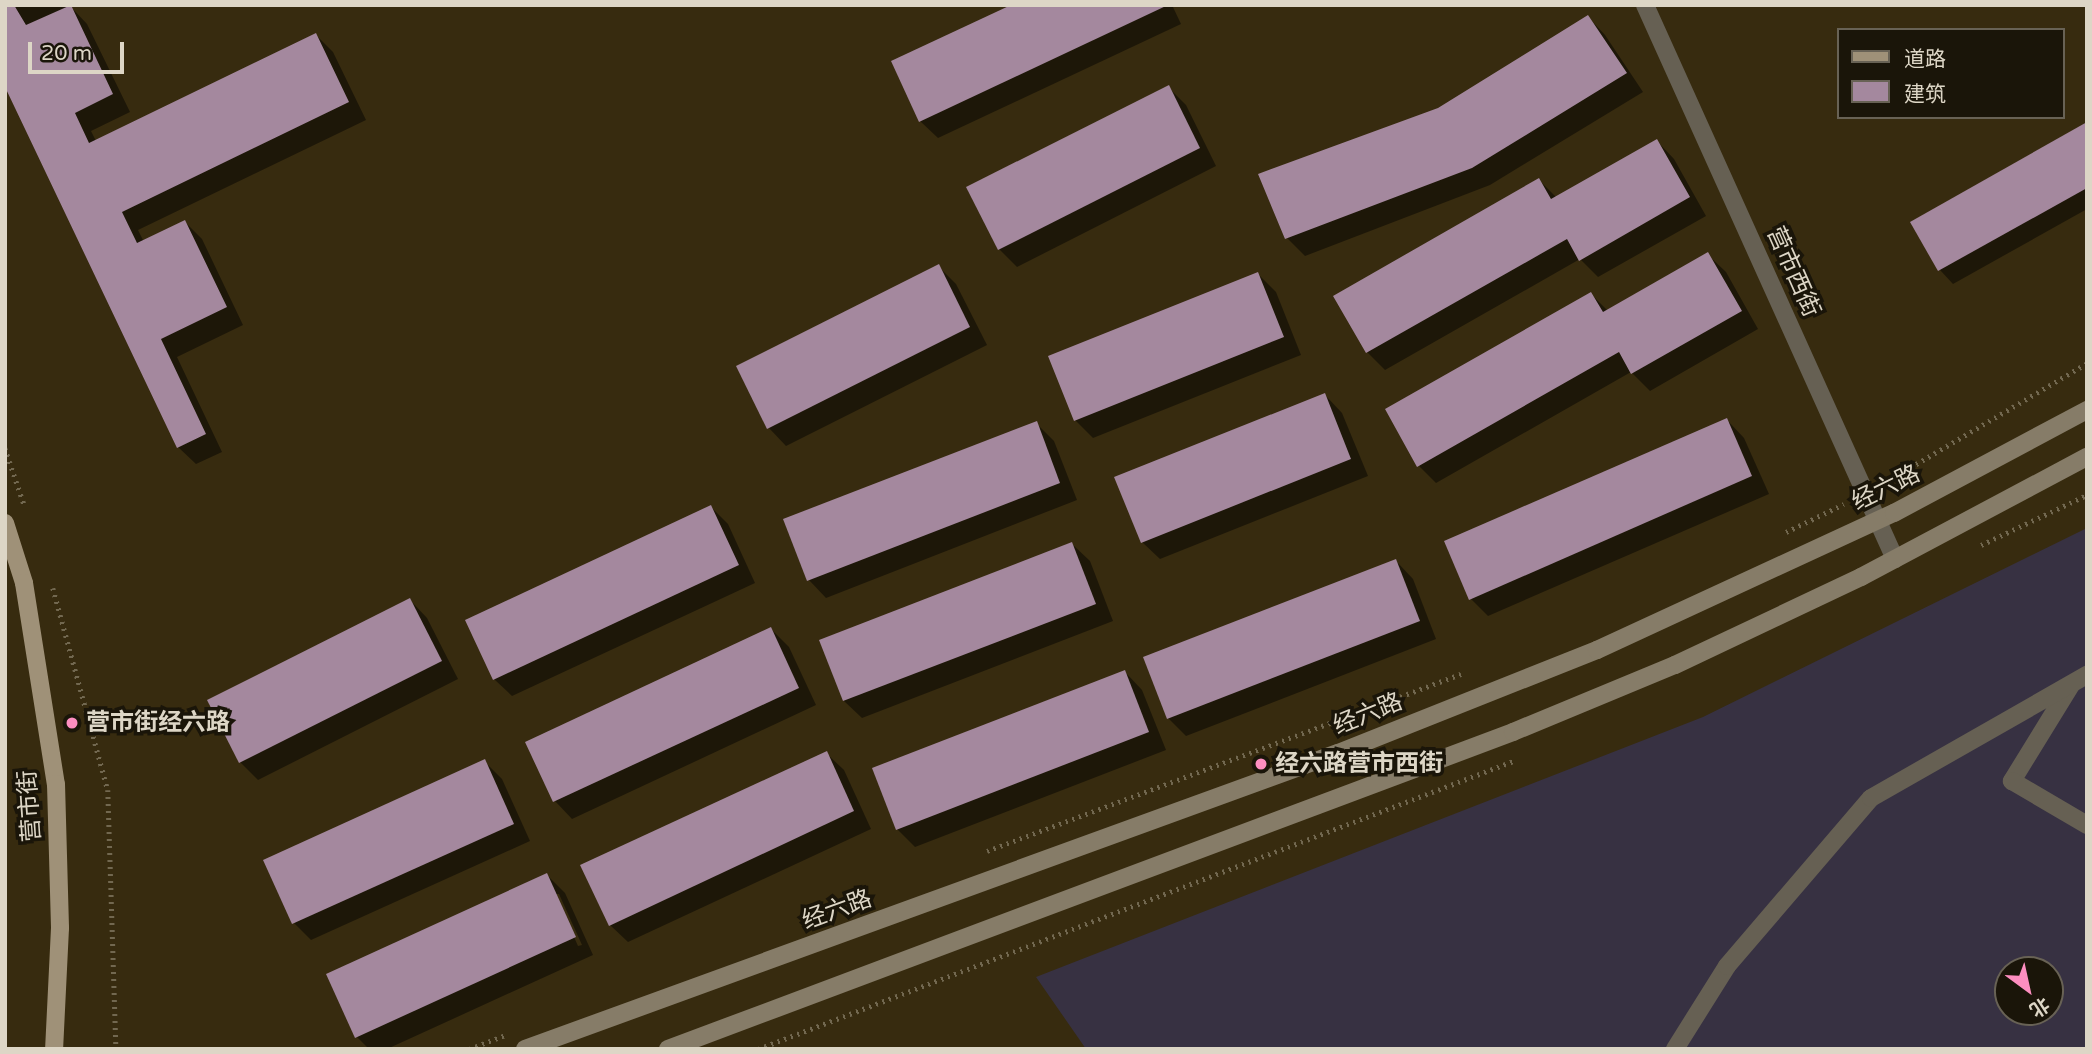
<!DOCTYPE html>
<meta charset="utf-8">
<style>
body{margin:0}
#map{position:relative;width:2092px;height:1054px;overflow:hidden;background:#372b0f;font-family:"Varela Round","Noto Sans SC",sans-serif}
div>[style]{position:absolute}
.industrial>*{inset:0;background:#373142}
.shadow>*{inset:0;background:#0007}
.building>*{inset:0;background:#a4889e}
.path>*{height:4.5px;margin-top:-2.25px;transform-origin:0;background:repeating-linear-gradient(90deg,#726850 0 2px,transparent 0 7px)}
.minor>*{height:18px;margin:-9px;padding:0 9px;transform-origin:9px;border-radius:9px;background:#666053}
.tertiary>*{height:18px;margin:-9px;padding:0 9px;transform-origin:9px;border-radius:9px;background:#666053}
.secondary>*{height:18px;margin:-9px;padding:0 9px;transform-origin:9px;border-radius:9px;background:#867c68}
.primary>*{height:18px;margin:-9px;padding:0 9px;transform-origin:9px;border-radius:9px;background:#9f9178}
.dots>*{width:19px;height:19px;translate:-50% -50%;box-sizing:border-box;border:4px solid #1a1509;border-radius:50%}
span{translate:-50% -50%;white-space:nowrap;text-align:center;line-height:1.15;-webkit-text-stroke:7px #1a1509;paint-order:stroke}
.street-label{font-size:24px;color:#ddd6c6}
.poi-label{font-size:24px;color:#ddd6c6;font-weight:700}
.left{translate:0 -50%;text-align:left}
.frame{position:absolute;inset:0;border:7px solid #ddd6c6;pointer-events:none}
.legend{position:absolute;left:1837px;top:28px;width:228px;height:91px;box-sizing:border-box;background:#1a1509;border:2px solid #686255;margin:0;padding:9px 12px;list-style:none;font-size:21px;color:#ddd6c6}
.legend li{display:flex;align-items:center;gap:14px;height:35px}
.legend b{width:35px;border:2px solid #686255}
.north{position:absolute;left:1994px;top:956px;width:70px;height:70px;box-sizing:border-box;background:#1a1509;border:2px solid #686255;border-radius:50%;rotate:147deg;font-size:19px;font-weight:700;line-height:28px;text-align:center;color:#ddd6c6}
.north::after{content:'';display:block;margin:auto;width:24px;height:32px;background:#fd8ec0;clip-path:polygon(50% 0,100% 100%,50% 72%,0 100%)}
.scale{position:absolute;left:28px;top:42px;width:96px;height:32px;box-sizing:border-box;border:4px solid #ddd6c6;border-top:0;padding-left:9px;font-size:21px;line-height:24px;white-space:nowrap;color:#ddd6c6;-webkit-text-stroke:5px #1a1509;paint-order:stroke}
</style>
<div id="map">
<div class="industrial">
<i style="clip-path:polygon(evenodd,2087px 528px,2087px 1049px,1086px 1049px,1036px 977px,1703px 717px,2087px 528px,2008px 970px,2050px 970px,2050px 1012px,2008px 1012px,2008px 970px)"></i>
</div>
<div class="shadow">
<i style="clip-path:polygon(5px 5px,69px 5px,87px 24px,130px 112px,91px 131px,96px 141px,316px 35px,333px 52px,366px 120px,138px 230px,144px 242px,185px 222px,202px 239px,243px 325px,177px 357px,222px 452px,196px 464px,178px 447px)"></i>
<i style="clip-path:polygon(1015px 5px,1172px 5px,1181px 24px,938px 138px,920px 121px)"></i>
<i style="clip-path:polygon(1588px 17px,1605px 35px,1643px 92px,1490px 185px,1305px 256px,1287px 238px,1439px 109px)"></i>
<i style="clip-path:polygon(1168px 87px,1186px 105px,1216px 166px,1017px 267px,999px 249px)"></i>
<i style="clip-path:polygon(2087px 124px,2087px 209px,1953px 284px,1940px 270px,1913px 223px)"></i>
<i style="clip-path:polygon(1657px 141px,1674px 159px,1706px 216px,1598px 277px,1580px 259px,1385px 370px,1367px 352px,1336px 296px,1539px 180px,1557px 198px)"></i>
<i style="clip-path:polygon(1708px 255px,1726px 272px,1758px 329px,1650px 391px,1631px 372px,1436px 483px,1419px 466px,1591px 294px,1608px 311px)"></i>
<i style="clip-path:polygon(938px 266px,956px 284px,987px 345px,786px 446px,769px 428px,738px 367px)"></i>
<i style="clip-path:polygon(1258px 274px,1276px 292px,1301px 355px,1093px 438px,1075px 420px)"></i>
<i style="clip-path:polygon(1325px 395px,1342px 413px,1368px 476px,1160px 559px,1142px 542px)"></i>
<i style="clip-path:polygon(1727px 420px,1744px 438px,1769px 494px,1488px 616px,1471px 599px)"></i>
<i style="clip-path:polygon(1036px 423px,1054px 441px,1077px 500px,826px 598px,809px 580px)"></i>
<i style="clip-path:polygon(711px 507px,728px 524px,755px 583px,512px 696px,494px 679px)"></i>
<i style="clip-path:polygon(1072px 544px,1090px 561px,1113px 621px,862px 718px,844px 701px,821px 641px)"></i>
<i style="clip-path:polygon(1396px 561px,1413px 579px,1436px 639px,1186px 736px,1168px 718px)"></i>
<i style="clip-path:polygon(410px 600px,427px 618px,458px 679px,258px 780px,240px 762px)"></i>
<i style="clip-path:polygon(771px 629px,789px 647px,816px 705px,572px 819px,555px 801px,527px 743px)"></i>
<i style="clip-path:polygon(1125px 672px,1142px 690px,1166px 750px,915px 847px,897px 829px)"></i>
<i style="clip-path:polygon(826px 753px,844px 770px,871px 829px,628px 942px,610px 925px)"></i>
<i style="clip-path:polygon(484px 761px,502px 779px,530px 841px,311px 940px,294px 923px)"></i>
<i style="clip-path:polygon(evenodd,547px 875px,565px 893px,593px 955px,387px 1049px,369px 1049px,357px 1037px,547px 875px,555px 894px,559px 894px,582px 945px,578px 946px,555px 894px)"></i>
</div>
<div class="building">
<i style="clip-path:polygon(5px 5px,14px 5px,26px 25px,71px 5px,113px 94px,75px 113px,89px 143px,316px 33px,349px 102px,122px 212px,137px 243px,185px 220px,227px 307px,161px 339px,206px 434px,177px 448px,5px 87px)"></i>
<i style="clip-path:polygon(1011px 5px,1168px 5px,919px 122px,891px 61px)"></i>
<i style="clip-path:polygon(1588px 15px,1627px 73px,1472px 168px,1285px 239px,1258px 174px,1438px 108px)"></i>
<i style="clip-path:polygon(1169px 85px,1200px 148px,998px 250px,966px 187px)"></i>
<i style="clip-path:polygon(2087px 122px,2087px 188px,1938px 271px,1910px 222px)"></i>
<i style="clip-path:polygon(1657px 139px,1690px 197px,1579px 261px,1567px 239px,1366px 353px,1333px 296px,1539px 178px,1551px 199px)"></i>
<i style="clip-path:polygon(1708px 252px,1742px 311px,1631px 374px,1619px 352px,1417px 467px,1385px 409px,1591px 292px,1603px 312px)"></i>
<i style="clip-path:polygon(939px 264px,970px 327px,767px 429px,736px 366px)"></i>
<i style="clip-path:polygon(1258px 272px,1284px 337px,1074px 421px,1048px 356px)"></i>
<i style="clip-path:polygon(1325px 393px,1351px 459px,1141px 543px,1114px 477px)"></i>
<i style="clip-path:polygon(1727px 418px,1752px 476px,1469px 600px,1444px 541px)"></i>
<i style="clip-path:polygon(1037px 421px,1060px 483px,807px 581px,783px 519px)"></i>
<i style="clip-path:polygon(711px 505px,739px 565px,493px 680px,465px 620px)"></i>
<i style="clip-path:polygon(1072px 542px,1096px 604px,843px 701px,819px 640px)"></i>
<i style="clip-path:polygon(1396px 559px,1420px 621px,1167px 719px,1143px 657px)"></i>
<i style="clip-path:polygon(410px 598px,442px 661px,239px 763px,207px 700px)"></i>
<i style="clip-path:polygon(771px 627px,799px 688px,553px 802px,525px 742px)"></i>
<i style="clip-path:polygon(1125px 670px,1149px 732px,896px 830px,872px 768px)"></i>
<i style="clip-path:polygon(827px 751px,854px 811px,609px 926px,580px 865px)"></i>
<i style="clip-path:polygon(485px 759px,514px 824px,292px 924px,263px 860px)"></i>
<i style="clip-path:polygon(547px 873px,576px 937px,355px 1038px,326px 974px)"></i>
</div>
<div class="path">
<i style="left:5px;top:448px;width:62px;rotate:71.3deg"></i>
<i style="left:1886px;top:482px;width:234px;rotate:-30.6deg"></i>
<i style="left:1786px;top:532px;width:64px;rotate:-25.8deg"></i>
<i style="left:1981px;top:545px;width:117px;rotate:-25.3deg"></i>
<i style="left:53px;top:588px;width:209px;rotate:74.8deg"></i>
<i style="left:108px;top:790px;width:259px;rotate:88.2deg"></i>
<i style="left:987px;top:851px;width:506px;rotate:-20.48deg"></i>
<i style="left:469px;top:1049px;width:39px;rotate:-21deg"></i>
<i style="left:758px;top:1049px;width:811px;rotate:-20.87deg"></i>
</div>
<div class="minor">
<i style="left:2071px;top:685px;width:113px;rotate:121.6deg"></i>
<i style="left:2012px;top:781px;width:87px;rotate:30.4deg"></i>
<i style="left:1675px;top:1049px;width:98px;rotate:-57.9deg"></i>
<i style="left:1727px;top:966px;width:221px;rotate:-49.4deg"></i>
<i style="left:1871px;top:798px;width:249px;rotate:-29.7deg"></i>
</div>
<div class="tertiary">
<i style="left:1645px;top:5px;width:608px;rotate:65.71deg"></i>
</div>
<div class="secondary">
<i style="left:525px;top:1049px;width:865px;rotate:-20.01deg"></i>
<i style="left:1338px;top:753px;width:279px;rotate:-21.7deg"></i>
<i style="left:1597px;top:650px;width:327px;rotate:-24.8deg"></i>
<i style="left:1894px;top:513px;width:219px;rotate:-28.1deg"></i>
<i style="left:668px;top:1049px;width:903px;rotate:-20.56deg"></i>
<i style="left:1513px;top:732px;width:175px;rotate:-22.5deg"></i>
<i style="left:1675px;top:665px;width:206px;rotate:-25.3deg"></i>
<i style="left:1861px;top:577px;width:256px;rotate:-28deg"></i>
</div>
<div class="primary">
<i style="left:5px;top:523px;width:63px;rotate:72.4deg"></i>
<i style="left:24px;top:583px;width:204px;rotate:81deg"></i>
<i style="left:56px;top:784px;width:144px;rotate:88.4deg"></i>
<i style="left:60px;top:928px;width:121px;rotate:92.8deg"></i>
</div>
<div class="dots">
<i style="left:72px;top:723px;background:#fd8ec0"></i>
<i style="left:1261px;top:764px;background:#fd8ec0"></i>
</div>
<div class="street-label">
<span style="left:1793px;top:272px;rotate:66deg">营市西街</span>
<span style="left:1886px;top:488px;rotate:-26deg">经六路</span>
<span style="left:1368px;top:714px;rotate:-22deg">经六路</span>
<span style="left:30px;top:806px;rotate:-94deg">营市街</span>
<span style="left:837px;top:910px;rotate:-20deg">经六路</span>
</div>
<div class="poi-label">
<span class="left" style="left:86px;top:723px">营市街经六路</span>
<span class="left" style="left:1275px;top:764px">经六路营市西街</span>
</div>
<div class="frame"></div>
<ul class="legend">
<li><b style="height:9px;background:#9f9178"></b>道路</li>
<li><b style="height:19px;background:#a4889e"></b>建筑</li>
</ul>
<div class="north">北</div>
<div class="scale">20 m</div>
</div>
